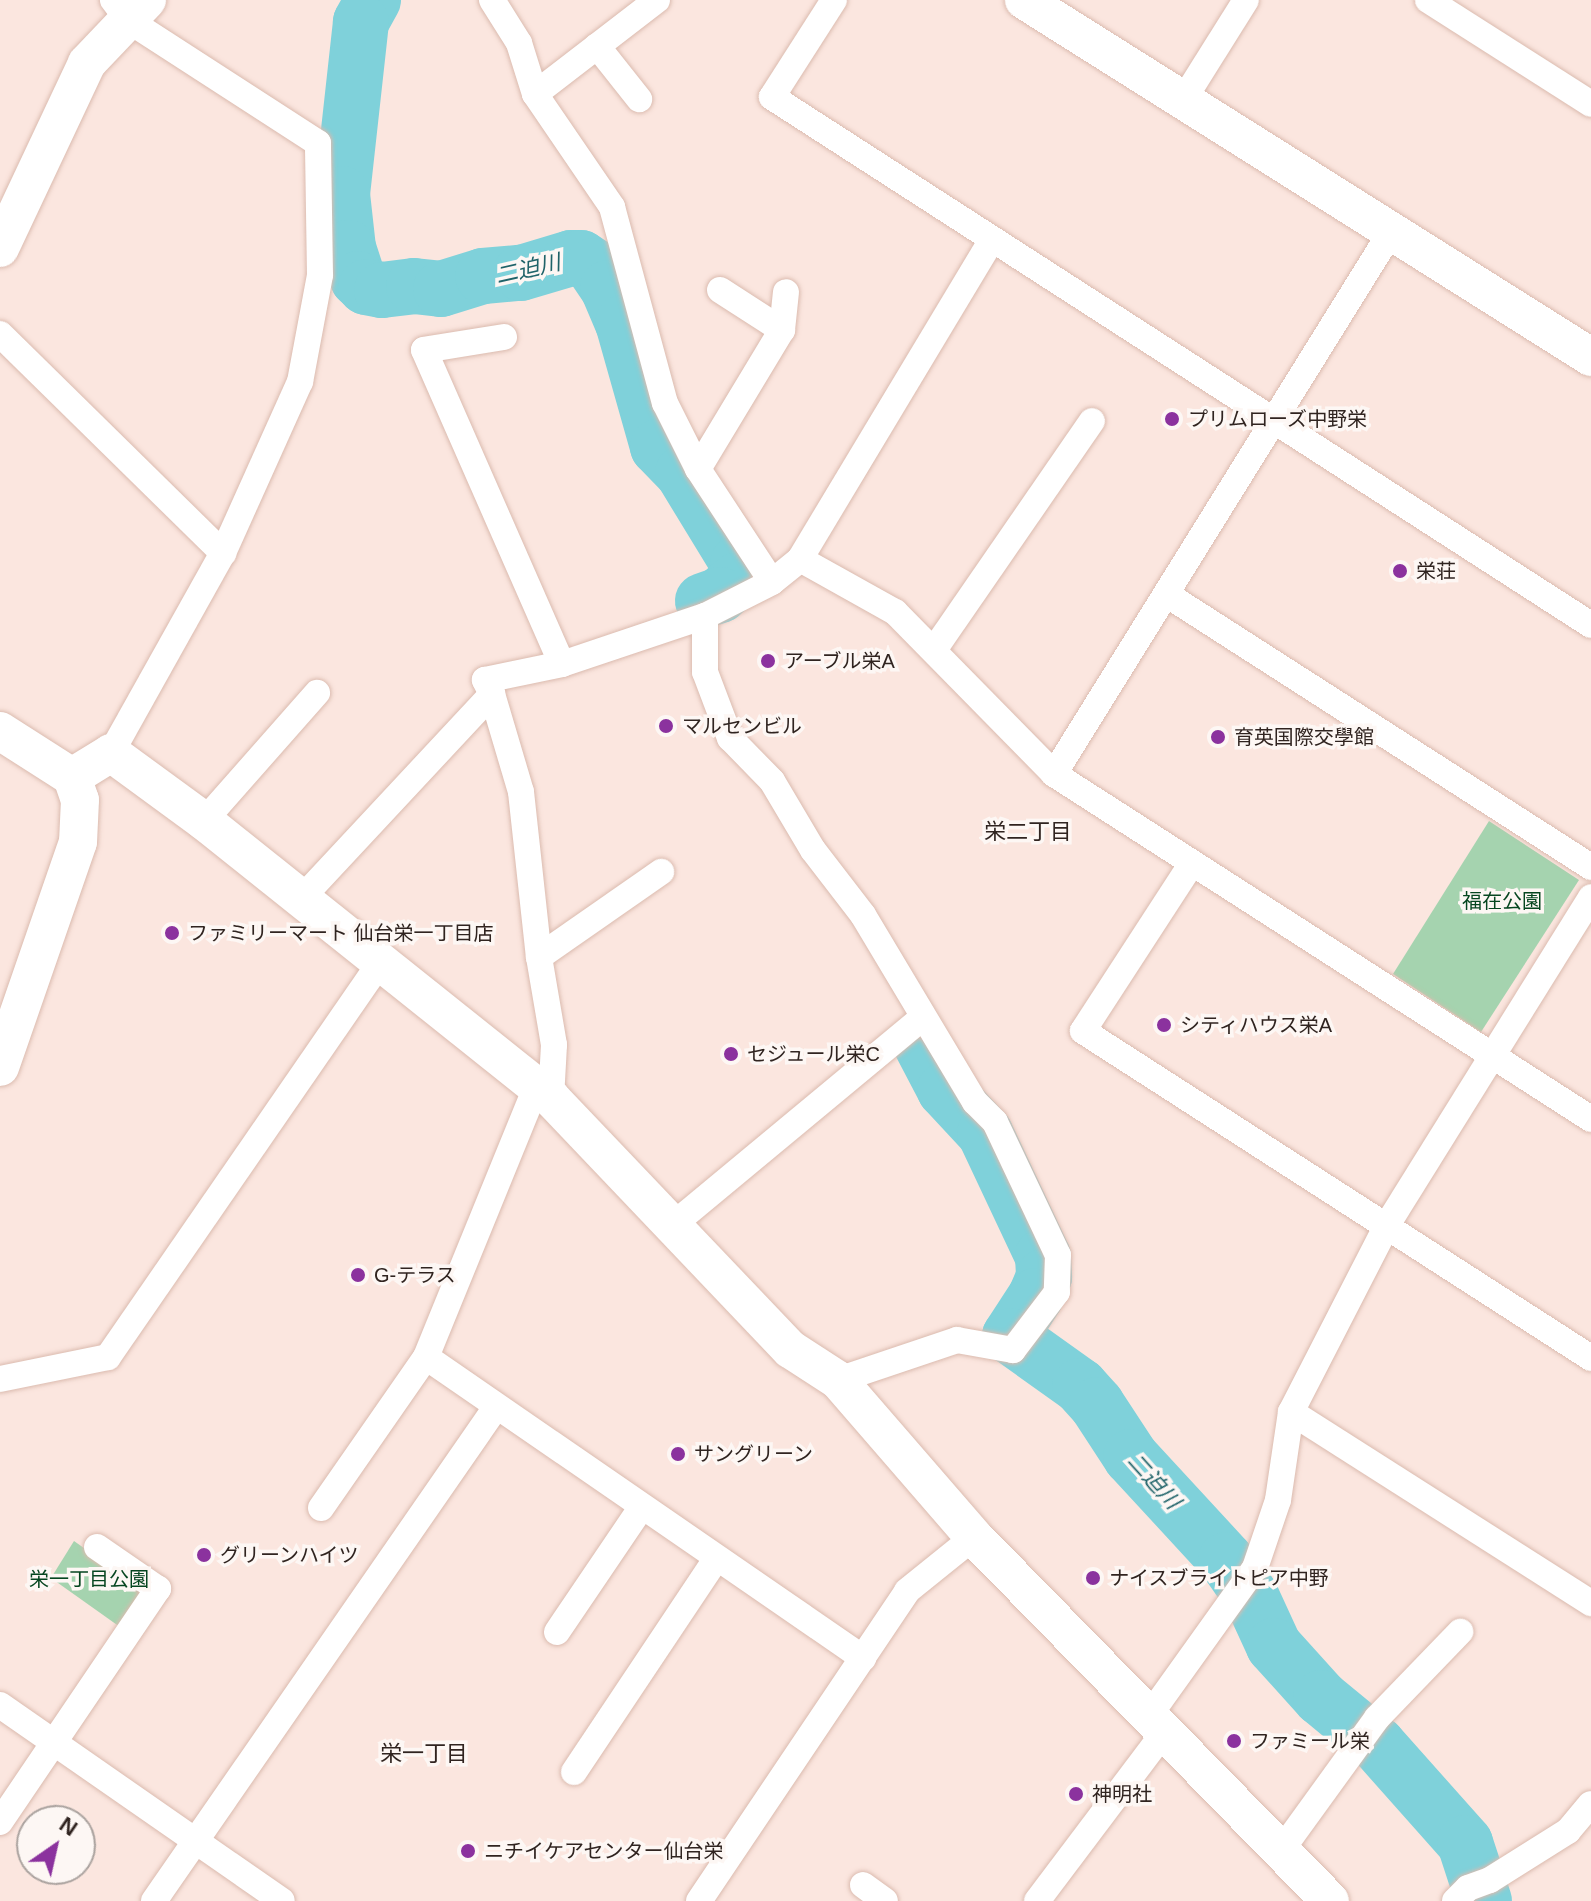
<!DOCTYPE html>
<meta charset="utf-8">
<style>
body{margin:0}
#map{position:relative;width:1591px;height:1901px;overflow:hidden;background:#fbe6df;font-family:Helvetica,"Noto Sans JP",sans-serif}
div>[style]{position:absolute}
.green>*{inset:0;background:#a5d3af}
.river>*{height:56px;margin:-28px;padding:0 28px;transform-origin:28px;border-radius:28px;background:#7fd1da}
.roads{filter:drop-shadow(0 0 2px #dbbbaf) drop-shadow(0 0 2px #dbbbaf)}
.street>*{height:26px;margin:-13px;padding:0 13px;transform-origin:13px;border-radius:13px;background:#fff}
.secondary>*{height:38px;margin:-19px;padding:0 19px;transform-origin:19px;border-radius:19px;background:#fff}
.dots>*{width:22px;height:22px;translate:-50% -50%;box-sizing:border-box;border:4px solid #fdf7f4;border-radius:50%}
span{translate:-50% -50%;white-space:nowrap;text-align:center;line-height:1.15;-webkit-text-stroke:7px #fdf7f4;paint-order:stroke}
.poi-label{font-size:20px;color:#302420}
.left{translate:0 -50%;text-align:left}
.park-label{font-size:20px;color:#064620}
.water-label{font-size:22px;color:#1f6369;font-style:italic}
.neighbourhood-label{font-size:22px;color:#302420}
.north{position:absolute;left:16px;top:1805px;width:80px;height:80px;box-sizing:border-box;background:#fdf7f4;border:2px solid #aba39f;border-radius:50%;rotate:34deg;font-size:22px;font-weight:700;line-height:32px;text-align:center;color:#302420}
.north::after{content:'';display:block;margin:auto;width:28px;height:36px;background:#8b329e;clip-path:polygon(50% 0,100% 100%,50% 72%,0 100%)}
</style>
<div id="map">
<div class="green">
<i style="clip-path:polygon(1489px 821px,1579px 880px,1481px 1032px,1393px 974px)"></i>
<i style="clip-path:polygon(74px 1541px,139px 1587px,139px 1600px,120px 1627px,51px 1578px)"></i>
</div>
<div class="river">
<i style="left:373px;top:0;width:25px;rotate:119deg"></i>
<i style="left:361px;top:22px;width:173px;rotate:96.3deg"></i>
<i style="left:342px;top:194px;width:54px;rotate:83.7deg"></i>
<i style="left:348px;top:248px;width:33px;rotate:72deg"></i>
<i style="left:358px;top:279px;width:11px;rotate:45deg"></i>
<i style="left:366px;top:287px;width:16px;rotate:11deg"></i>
<i style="left:382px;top:290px;width:32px;rotate:-7deg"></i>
<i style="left:414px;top:286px;width:27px;rotate:6deg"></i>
<i style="left:441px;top:289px;width:44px;rotate:-17.2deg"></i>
<i style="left:483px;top:276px;width:38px;rotate:-5deg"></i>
<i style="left:521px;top:273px;width:52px;rotate:-16.7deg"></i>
<i style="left:571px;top:258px;width:10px"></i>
<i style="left:581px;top:258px;width:14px;rotate:34deg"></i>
<i style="left:593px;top:266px;width:27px;rotate:56deg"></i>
<i style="left:608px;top:288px;width:38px;rotate:67deg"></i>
<i style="left:623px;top:323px;width:129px;rotate:74.2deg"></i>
<i style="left:658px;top:447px;width:36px;rotate:46deg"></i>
<i style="left:683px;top:473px;width:105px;rotate:58.6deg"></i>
<i style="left:738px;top:563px;width:18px;rotate:96deg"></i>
<i style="left:736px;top:581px;width:21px;rotate:139deg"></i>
<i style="left:720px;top:595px;width:18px;rotate:161deg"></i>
<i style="left:921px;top:1044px;width:52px;rotate:62.4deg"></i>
<i style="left:945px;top:1090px;width:59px;rotate:47.1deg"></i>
<i style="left:985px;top:1133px;width:136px;rotate:64.8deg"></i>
<i style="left:1043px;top:1256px;width:21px;rotate:87deg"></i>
<i style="left:1044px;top:1277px;width:21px;rotate:113deg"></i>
<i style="left:1036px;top:1296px;width:48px;rotate:123deg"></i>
<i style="left:1010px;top:1336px;width:86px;rotate:35.5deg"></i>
<i style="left:1080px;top:1386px;width:25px;rotate:48deg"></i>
<i style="left:1097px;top:1405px;width:62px;rotate:56.8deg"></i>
<i style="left:1131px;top:1457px;width:140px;rotate:47.3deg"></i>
<i style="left:1226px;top:1560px;width:44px;rotate:55.2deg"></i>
<i style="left:1251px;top:1596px;width:55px;rotate:65.3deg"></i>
<i style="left:1274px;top:1646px;width:70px;rotate:47.9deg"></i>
<i style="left:1321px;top:1698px;width:74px;rotate:39.5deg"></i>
<i style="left:1378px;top:1745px;width:131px;rotate:48.4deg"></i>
<i style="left:1465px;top:1843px;width:61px;rotate:71.9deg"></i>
</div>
<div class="roads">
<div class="street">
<i style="left:492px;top:0;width:51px;rotate:57.9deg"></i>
<i style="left:519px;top:43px;width:53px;rotate:72.6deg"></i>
<i style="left:535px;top:94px;width:137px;rotate:55.7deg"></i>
<i style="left:612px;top:207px;width:203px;rotate:74.9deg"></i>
<i style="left:665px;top:403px;width:74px;rotate:63.4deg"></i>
<i style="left:698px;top:469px;width:135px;rotate:56.8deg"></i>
<i style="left:834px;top:0;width:115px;rotate:122.6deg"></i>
<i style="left:772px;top:97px;width:974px;rotate:32.81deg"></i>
<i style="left:1428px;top:0;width:193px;rotate:32.5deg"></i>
<i style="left:597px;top:46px;width:68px;rotate:51.6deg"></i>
<i style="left:535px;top:94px;width:154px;rotate:-37.6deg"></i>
<i style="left:1182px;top:102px;width:120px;rotate:-57.9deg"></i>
<i style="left:720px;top:290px;width:74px;rotate:32.8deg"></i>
<i style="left:0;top:334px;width:313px;rotate:44.5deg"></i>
<i style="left:504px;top:337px;width:81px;rotate:170.8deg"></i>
<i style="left:424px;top:350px;width:343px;rotate:66.3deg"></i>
<i style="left:698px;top:469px;width:162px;rotate:-58.9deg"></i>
<i style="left:782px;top:330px;width:38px;rotate:-84deg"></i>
<i style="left:800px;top:559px;width:373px;rotate:-59deg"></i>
<i style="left:1166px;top:594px;width:505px;rotate:32.71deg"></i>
<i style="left:705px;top:616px;width:56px;rotate:90deg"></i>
<i style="left:705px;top:672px;width:71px;rotate:69.3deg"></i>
<i style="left:730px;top:738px;width:60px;rotate:45.7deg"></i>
<i style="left:772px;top:781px;width:80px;rotate:59.3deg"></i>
<i style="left:813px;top:850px;width:82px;rotate:52.4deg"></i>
<i style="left:863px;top:915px;width:218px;rotate:59.1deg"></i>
<i style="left:975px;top:1102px;width:28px;rotate:45deg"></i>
<i style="left:995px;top:1122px;width:147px;rotate:64.7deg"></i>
<i style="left:1058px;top:1255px;width:37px;rotate:92deg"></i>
<i style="left:1057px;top:1292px;width:73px;rotate:127.2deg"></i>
<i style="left:1013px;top:1350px;width:57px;rotate:-169.9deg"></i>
<i style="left:957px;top:1340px;width:126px;rotate:161.4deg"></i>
<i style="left:934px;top:650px;width:278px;rotate:-55.4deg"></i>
<i style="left:492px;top:694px;width:102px;rotate:73.5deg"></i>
<i style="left:521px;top:792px;width:166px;rotate:83.8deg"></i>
<i style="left:539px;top:957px;width:89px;rotate:80.3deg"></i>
<i style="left:554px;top:1045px;width:53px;rotate:93.2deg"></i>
<i style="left:111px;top:753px;width:229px;rotate:-60.8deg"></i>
<i style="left:223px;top:553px;width:188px;rotate:-65.8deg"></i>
<i style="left:300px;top:382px;width:109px;rotate:-79.4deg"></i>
<i style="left:320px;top:275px;width:132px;rotate:-90.9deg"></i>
<i style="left:318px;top:143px;width:226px;rotate:-147.1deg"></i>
<i style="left:128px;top:20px;width:25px;rotate:-127deg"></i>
<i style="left:1054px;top:774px;width:638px;rotate:-58.13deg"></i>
<i style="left:204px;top:821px;width:171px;rotate:-48.6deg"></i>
<i style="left:1192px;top:863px;width:200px;rotate:123deg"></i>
<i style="left:1083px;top:1031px;width:604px;rotate:32.77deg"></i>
<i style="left:300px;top:900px;width:282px;rotate:-47deg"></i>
<i style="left:492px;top:694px;width:16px;rotate:-117deg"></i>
<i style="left:485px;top:680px;width:79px;rotate:-11.7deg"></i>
<i style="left:562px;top:664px;width:151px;rotate:-18.6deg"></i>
<i style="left:705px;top:616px;width:75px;rotate:-26.9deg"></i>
<i style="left:772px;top:582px;width:36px;rotate:-39deg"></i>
<i style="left:800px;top:559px;width:109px;rotate:29.2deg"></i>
<i style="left:895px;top:612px;width:227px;rotate:45.5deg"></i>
<i style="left:1054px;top:774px;width:638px;rotate:32.72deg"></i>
<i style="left:539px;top:957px;width:149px;rotate:-34.9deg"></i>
<i style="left:674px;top:1224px;width:322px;rotate:-39.7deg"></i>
<i style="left:426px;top:1357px;width:291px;rotate:-67.8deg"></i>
<i style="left:0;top:1379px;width:110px;rotate:-11.5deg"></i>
<i style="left:108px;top:1357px;width:479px;rotate:-55.4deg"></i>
<i style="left:1291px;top:1412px;width:356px;rotate:32.5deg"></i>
<i style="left:321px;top:1508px;width:184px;rotate:-55.2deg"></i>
<i style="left:426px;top:1357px;width:531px;rotate:34.56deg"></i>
<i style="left:557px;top:1632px;width:150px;rotate:-55.9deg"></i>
<i style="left:0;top:1705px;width:343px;rotate:34.8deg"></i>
<i style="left:1149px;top:1716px;width:182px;rotate:-54.4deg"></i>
<i style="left:1255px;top:1568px;width:72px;rotate:-71.3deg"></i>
<i style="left:1278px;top:1500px;width:89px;rotate:-81.6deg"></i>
<i style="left:1291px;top:1412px;width:210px;rotate:-62.8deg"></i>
<i style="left:1387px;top:1225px;width:386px;rotate:-58.1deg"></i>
<i style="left:574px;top:1772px;width:256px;rotate:-56.3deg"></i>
<i style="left:0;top:1822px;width:282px;rotate:-55.9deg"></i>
<i style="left:158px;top:1589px;width:74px;rotate:-145.5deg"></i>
<i style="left:1280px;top:1852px;width:165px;rotate:-54.1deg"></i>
<i style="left:1377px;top:1718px;width:120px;rotate:-46deg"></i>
<i style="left:863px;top:1885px;width:27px;rotate:36deg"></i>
<i style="left:154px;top:1901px;width:601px;rotate:-55.3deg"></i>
<i style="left:699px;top:1901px;width:373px;rotate:-56.1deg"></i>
<i style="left:907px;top:1591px;width:86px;rotate:-38.9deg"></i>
<i style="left:1037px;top:1901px;width:209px;rotate:-53deg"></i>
<i style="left:1455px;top:1901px;width:18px;rotate:-45deg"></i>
<i style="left:1468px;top:1888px;width:23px;rotate:-20deg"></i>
<i style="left:1490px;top:1880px;width:92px;rotate:-32.1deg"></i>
<i style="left:1568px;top:1831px;width:35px;rotate:-50deg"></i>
</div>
<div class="secondary">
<i style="left:1024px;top:0;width:670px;rotate:32.2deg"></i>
<i style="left:0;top:248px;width:204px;rotate:-64.8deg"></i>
<i style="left:87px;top:63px;width:87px;rotate:-46.4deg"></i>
<i style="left:0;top:731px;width:85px;rotate:32.6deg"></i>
<i style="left:72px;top:777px;width:24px;rotate:71deg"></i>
<i style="left:80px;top:800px;width:42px;rotate:92.7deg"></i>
<i style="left:78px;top:842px;width:238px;rotate:109.1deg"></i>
<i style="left:72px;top:777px;width:46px;rotate:-31.6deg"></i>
<i style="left:111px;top:753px;width:115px;rotate:36.2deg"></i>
<i style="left:204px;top:821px;width:444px;rotate:38.6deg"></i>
<i style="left:551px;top:1098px;width:347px;rotate:46.4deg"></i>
<i style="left:790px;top:1349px;width:57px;rotate:32.9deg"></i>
<i style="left:838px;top:1380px;width:208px;rotate:49.1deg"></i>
<i style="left:974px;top:1537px;width:509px;rotate:45.64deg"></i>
</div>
</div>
<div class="dots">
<i style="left:1172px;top:419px;background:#8b329e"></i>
<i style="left:1400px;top:571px;background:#8b329e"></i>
<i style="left:768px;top:661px;background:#8b329e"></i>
<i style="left:666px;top:726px;background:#8b329e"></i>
<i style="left:1218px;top:737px;background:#8b329e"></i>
<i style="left:172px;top:933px;background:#8b329e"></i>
<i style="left:1164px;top:1025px;background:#8b329e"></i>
<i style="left:731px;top:1054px;background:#8b329e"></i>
<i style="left:358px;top:1275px;background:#8b329e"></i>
<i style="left:678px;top:1454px;background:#8b329e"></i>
<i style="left:204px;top:1555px;background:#8b329e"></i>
<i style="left:1093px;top:1578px;background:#8b329e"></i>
<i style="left:1234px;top:1741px;background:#8b329e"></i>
<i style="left:1076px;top:1794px;background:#8b329e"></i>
<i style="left:468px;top:1851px;background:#8b329e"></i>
</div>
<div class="poi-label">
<span class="left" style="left:1188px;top:419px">プリムローズ中野栄</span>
<span class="left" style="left:1416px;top:571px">栄荘</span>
<span class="left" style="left:784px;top:661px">アーブル栄A</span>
<span class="left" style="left:682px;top:726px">マルセンビル</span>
<span class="left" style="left:1234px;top:737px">育英国際交學館</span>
<span class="left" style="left:188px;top:933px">ファミリーマート 仙台栄一丁目店</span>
<span class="left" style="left:1180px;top:1025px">シティハウス栄A</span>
<span class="left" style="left:747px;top:1054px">セジュール栄C</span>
<span class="left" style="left:374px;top:1275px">G-テラス</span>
<span class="left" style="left:694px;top:1454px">サングリーン</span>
<span class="left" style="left:220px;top:1555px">グリーンハイツ</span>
<span class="left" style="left:1109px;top:1578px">ナイスブライトピア中野</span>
<span class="left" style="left:1250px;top:1741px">ファミール栄</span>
<span class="left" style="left:1092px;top:1794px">神明社</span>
<span class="left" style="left:484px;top:1851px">ニチイケアセンター仙台栄</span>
</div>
<div class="park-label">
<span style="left:1502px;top:901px">福在公園</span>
<span style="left:89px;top:1579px">栄一丁目公園</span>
</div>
<div class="water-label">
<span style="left:528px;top:269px;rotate:-13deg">二迫川</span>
<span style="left:1154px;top:1481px;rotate:48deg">二迫川</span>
</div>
<div class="neighbourhood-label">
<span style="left:1028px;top:832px">栄二丁目</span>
<span style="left:424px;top:1754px">栄一丁目</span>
</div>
<div class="north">N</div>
</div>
